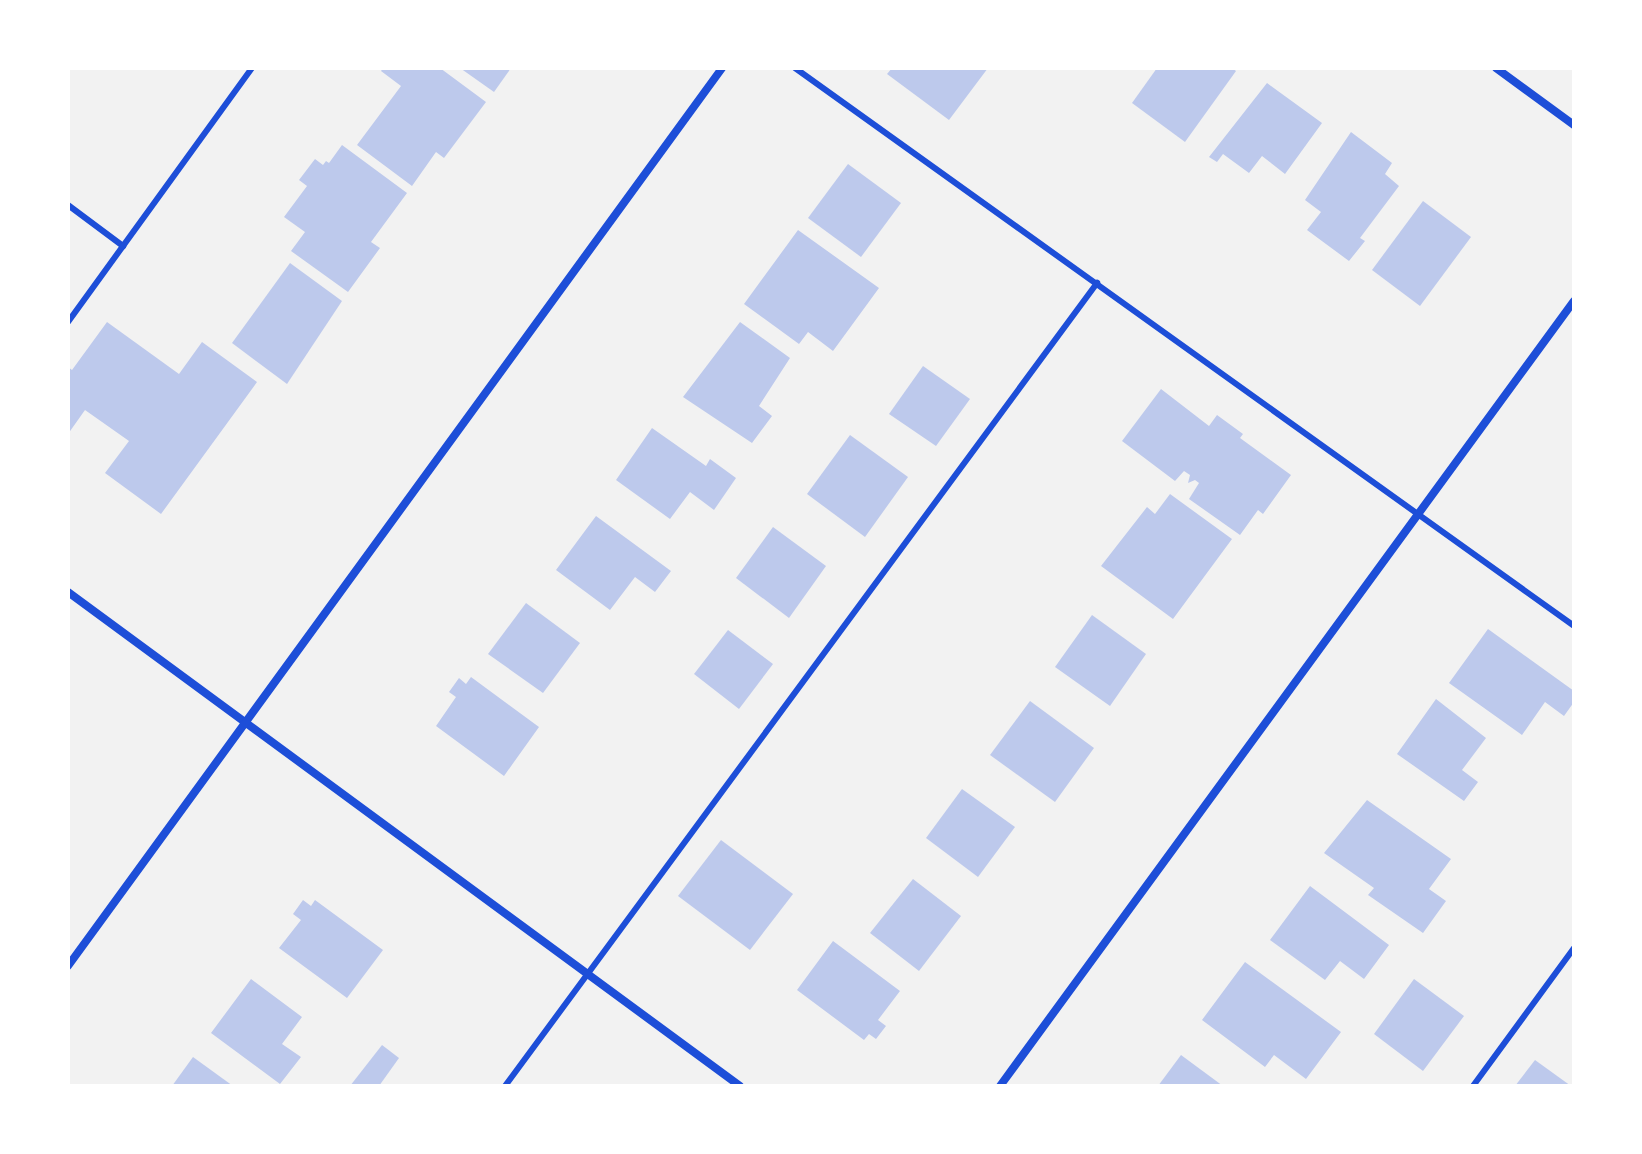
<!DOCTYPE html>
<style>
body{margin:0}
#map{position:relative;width:1642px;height:1154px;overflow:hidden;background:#f2f2f2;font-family:Literata,serif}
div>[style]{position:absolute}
.building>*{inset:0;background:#bdc9ec}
.service>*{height:6px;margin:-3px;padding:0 3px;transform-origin:3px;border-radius:3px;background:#1d4ed8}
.minor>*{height:8px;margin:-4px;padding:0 4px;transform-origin:4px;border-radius:4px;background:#1d4ed8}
span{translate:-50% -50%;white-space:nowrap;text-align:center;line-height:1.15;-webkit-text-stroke:6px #fff;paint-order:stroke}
.frame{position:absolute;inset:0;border:70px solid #fff;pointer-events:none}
</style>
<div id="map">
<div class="building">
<i style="clip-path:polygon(383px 68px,440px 68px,486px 102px,444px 158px,436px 152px,412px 186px,357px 145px,401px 86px,381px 71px)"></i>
<i style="clip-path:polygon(460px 68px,511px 68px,494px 92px)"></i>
<i style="clip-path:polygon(892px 68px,988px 68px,949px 120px,887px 74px)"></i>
<i style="clip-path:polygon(1157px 68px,1232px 68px,1236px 71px,1185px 142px,1132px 103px)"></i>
<i style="clip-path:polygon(1267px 83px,1322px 123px,1285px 174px,1262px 156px,1249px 173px,1223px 154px,1217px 162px,1209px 157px)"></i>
<i style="clip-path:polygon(1351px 132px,1392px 163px,1385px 174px,1399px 186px,1360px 238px,1365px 241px,1349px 261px,1307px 230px,1321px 212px,1305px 200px)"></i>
<i style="clip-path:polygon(342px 145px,407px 193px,371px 242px,380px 248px,348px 292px,291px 251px,305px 232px,284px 217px,307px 186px,299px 180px,315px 159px,323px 165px,326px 161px,329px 163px)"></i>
<i style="clip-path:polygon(848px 164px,901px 203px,861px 257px,808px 218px)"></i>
<i style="clip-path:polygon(1423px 201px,1471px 237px,1420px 306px,1372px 270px)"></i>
<i style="clip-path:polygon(798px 230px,879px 288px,833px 351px,808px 332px,799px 344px,744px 304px)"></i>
<i style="clip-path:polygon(290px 263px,342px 301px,287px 384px,232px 343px)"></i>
<i style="clip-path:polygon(107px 322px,179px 374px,202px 342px,257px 382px,161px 514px,105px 473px,129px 441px,85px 410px,68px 434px,68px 367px,72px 370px)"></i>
<i style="clip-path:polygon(740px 322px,790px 358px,759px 406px,772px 416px,752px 443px,683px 397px)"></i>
<i style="clip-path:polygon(923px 366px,970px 399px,936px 446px,889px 414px)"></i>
<i style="clip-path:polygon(1161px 389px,1209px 426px,1217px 415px,1243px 434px,1240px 438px,1291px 475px,1263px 514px,1258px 510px,1240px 535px,1189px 499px,1199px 483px,1195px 480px,1188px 483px,1190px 475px,1184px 471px,1175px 481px,1122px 441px)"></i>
<i style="clip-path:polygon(652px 428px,706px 466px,710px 459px,736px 478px,714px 510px,690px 492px,670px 519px,616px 480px)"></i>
<i style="clip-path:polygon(850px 435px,908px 477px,865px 537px,807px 494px)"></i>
<i style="clip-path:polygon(1170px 494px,1232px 539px,1173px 619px,1101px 566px,1147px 507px,1155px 514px)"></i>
<i style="clip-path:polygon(596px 516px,671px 571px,655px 592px,635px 577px,610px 610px,556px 570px)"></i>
<i style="clip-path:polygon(773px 527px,826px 566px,789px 618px,736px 578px)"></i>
<i style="clip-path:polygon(526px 603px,580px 643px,543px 693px,488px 654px)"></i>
<i style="clip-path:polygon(1092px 615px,1146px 654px,1110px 706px,1055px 667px)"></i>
<i style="clip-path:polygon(1488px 629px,1574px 691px,1574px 702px,1564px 716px,1545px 702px,1522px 735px,1449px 683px)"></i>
<i style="clip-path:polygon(728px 630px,773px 664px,739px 709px,694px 674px)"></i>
<i style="clip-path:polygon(471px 677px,539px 727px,504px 776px,436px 726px,456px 697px,449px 692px,459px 678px,466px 684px)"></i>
<i style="clip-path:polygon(1436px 699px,1486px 738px,1462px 770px,1478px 782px,1464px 801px,1397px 754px)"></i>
<i style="clip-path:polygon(1030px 701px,1094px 748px,1055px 802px,990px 755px)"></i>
<i style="clip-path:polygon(962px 789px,1015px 827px,978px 877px,926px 838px)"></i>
<i style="clip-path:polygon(1367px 800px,1451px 859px,1429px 889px,1446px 901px,1423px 933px,1368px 895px,1374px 888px,1324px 853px)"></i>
<i style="clip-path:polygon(721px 840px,793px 894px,750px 950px,678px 896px)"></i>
<i style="clip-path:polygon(913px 879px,961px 916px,919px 971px,870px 933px)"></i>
<i style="clip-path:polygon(1310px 886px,1389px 945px,1364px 979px,1340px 961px,1325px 980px,1270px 940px)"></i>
<i style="clip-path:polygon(303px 900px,311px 906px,315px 900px,383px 950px,347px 998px,279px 948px,301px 920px,293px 914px)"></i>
<i style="clip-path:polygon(833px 941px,900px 991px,878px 1020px,886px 1026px,876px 1039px,869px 1034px,864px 1040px,797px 990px)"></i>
<i style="clip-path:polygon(1245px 962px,1341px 1032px,1306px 1079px,1274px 1055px,1265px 1067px,1202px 1020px)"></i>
<i style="clip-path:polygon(251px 979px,302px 1017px,282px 1044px,301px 1057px,280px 1084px,211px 1033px)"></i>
<i style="clip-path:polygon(1414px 979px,1464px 1016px,1423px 1071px,1374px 1034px)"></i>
<i style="clip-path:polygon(382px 1045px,399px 1058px,379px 1086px,350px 1086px)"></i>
<i style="clip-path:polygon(1181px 1055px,1223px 1086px,1158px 1086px)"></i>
<i style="clip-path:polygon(193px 1057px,233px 1086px,172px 1086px)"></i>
<i style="clip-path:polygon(1535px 1060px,1571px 1086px,1515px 1086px)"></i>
</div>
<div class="service">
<i style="left:795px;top:68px;width:958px;rotate:35.61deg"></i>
<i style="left:68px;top:205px;width:69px;rotate:36.7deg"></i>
<i style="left:68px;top:322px;width:314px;rotate:-54.1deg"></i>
<i style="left:505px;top:1086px;width:998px;rotate:-53.6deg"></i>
<i style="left:1473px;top:1086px;width:171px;rotate:-53.8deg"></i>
</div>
<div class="minor">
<i style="left:1496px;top:68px;width:97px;rotate:36.2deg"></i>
<i style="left:68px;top:592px;width:834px;rotate:36.32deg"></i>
<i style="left:68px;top:966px;width:1111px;rotate:-53.93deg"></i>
<i style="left:1000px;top:1086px;width:972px;rotate:-53.83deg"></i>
</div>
<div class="frame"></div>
</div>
